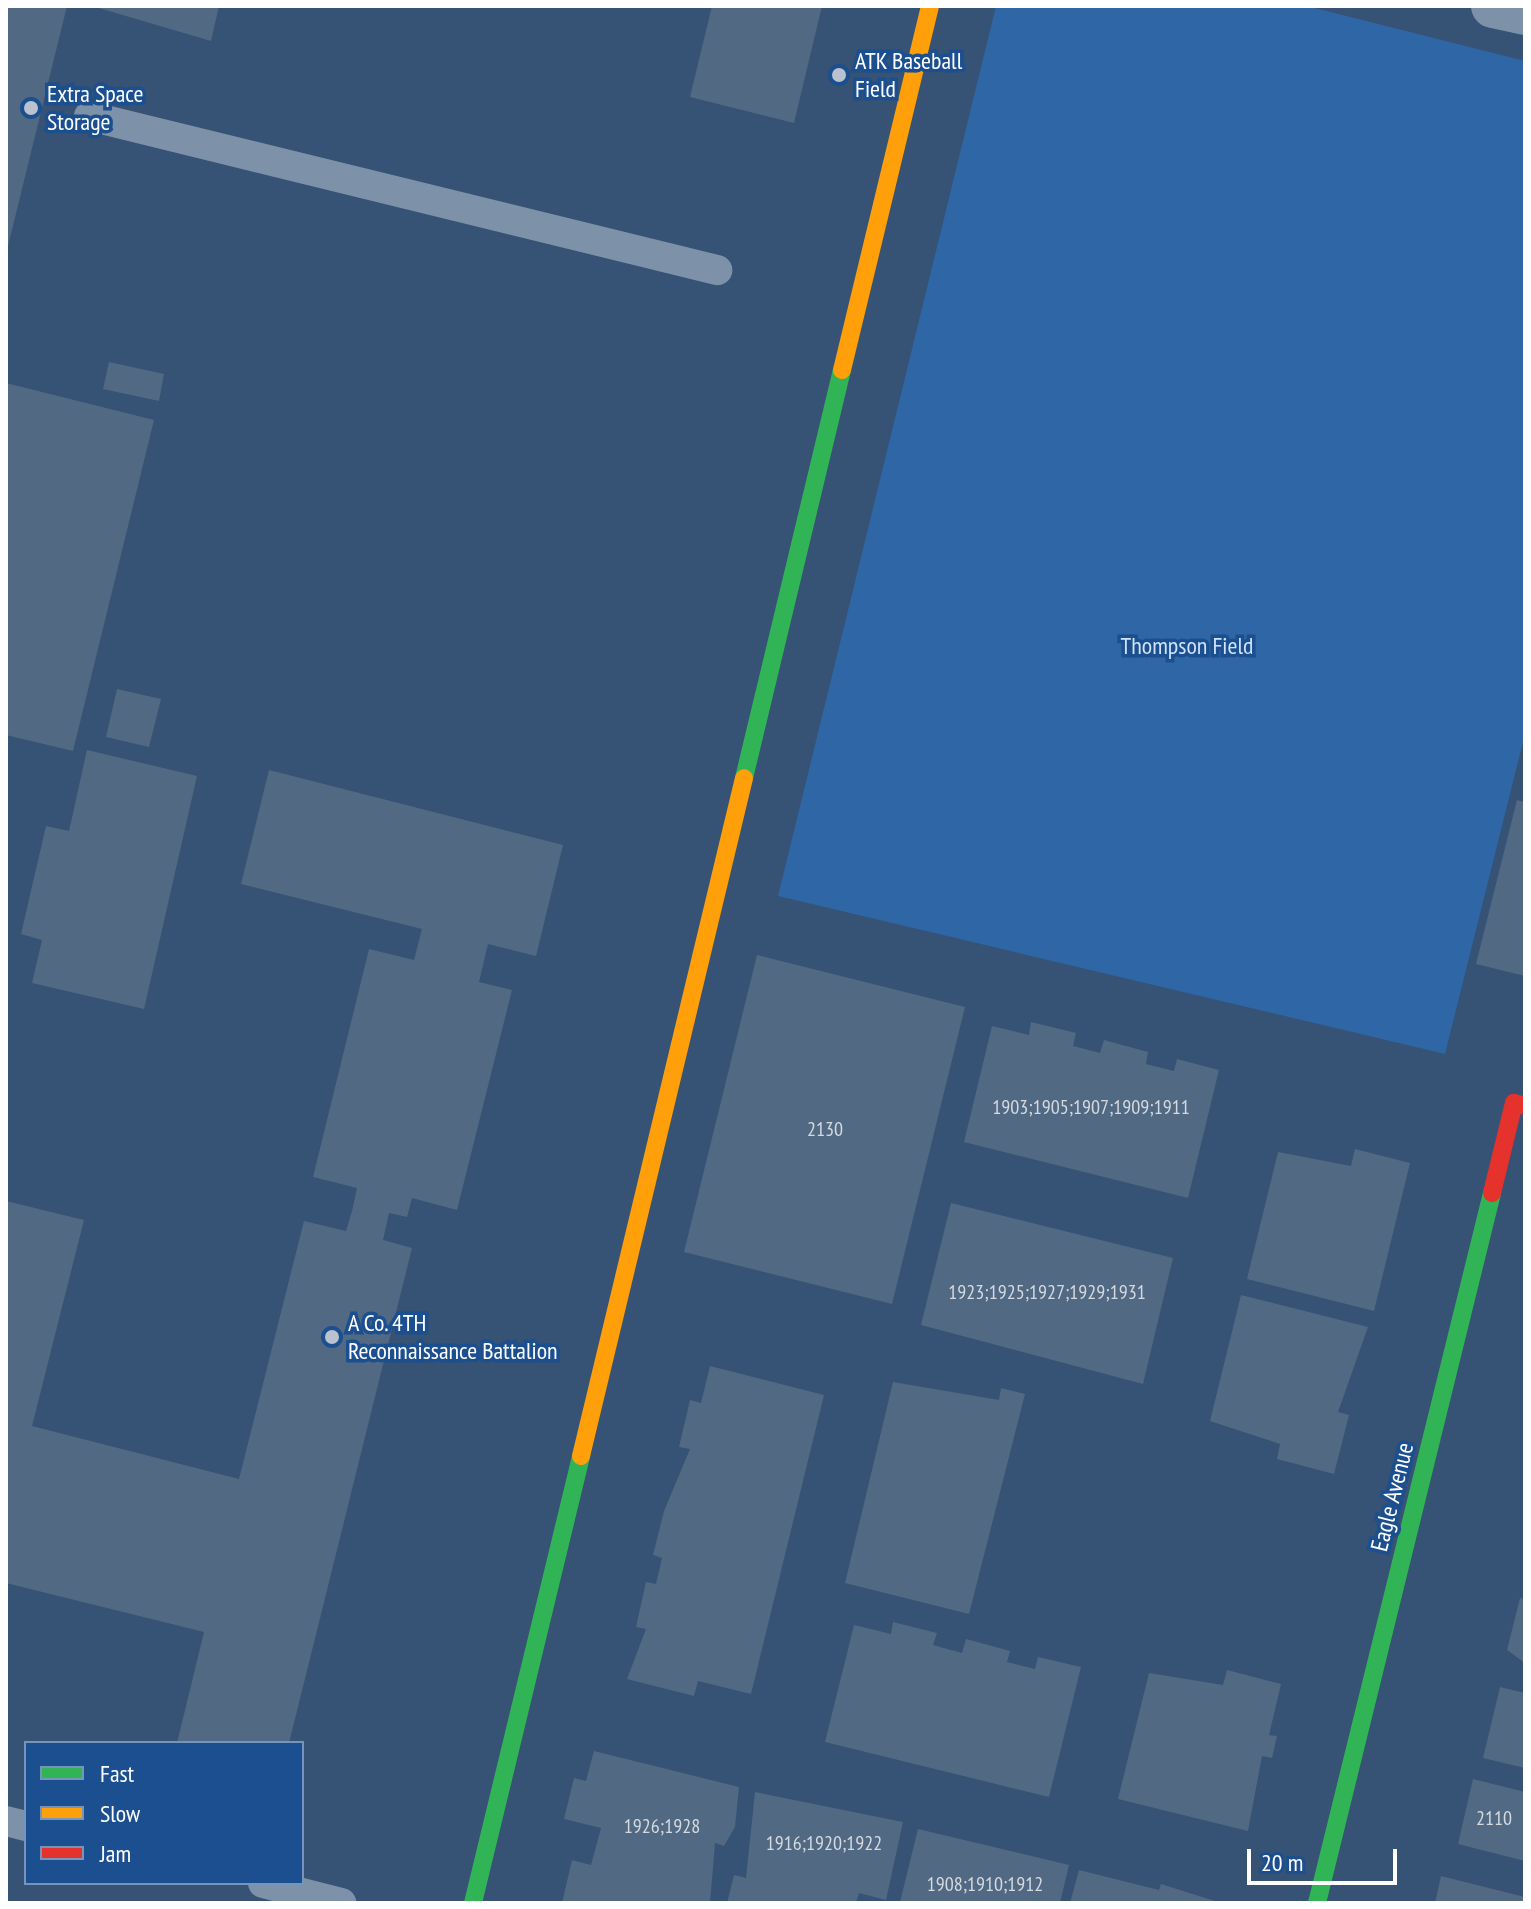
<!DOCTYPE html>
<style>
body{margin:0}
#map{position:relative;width:1531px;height:1909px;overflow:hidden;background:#365274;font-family:"PT Sans Narrow",sans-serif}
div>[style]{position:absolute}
.green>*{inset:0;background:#2f66a5}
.building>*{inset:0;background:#526984}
.lane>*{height:30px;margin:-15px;padding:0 15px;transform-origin:15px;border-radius:15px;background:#7d92a8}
.street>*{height:44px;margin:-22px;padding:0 22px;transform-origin:22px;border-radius:22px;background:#7d92a8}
.fast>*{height:18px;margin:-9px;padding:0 9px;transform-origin:9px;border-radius:9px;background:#30b455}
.slow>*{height:18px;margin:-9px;padding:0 9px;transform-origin:9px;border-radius:9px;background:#ff9f0a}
.jam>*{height:18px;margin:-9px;padding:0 9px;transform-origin:9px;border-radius:9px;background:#e5322d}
.dots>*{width:22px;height:22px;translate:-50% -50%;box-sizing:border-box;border:4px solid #1b4f8f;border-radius:50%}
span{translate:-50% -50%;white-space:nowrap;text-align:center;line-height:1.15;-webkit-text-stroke:7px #1b4f8f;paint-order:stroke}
.number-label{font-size:20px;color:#d4dae0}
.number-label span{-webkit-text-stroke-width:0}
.poi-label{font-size:24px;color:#fff}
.left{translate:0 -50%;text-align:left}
.park-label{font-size:24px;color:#cfe3fa}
.street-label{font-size:24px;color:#fff}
.frame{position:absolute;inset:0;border:8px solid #fff;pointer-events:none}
.legend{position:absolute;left:24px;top:1741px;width:280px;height:144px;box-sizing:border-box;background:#1b4f8f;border:2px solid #7695bc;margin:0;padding:10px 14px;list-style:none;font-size:24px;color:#fff}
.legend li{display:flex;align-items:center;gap:16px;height:40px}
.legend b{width:40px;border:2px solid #7695bc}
.scale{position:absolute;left:1247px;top:1849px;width:150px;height:36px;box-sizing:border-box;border:4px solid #fff;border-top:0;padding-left:10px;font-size:24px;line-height:28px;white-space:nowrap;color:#fff;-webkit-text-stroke:6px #1b4f8f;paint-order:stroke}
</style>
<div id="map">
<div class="green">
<i style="clip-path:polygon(996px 6px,1307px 6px,1525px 61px,1525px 734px,1445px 1054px,778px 896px)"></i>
</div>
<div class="building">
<i style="clip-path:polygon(6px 6px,67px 6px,7px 250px,6px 250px)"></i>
<i style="clip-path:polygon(92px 6px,219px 6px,211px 41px)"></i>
<i style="clip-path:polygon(712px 6px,822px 6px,794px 123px,690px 97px)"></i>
<i style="clip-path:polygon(109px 362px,164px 374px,159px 401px,103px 389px)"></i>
<i style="clip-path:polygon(6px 383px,154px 420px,73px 751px,6px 735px)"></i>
<i style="clip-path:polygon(117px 689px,161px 699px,149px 747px,106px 737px)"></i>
<i style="clip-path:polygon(87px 750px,197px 776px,144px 1009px,32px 983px,42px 940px,21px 934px,46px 826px,69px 831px)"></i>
<i style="clip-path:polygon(269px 770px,563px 845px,536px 956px,488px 944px,479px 982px,512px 990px,457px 1210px,412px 1198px,407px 1217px,389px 1213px,383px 1240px,412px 1248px,289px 1743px,177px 1743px,204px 1632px,6px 1583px,6px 1201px,84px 1220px,32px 1426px,239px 1479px,304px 1221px,346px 1231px,352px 1211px,357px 1188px,313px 1177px,369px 949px,414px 960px,422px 929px,241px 884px)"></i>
<i style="clip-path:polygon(1517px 800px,1525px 802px,1525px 976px,1476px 964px)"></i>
<i style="clip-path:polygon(757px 955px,965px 1007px,892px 1304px,684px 1252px)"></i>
<i style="clip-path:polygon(1031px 1022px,1076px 1033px,1073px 1046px,1100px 1053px,1104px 1040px,1148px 1052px,1146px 1064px,1174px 1071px,1177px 1059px,1219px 1070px,1188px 1198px,964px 1142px,992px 1026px,1029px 1035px)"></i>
<i style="clip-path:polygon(1355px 1149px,1410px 1163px,1374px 1311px,1247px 1279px,1278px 1152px,1351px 1166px)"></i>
<i style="clip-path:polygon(951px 1203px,1173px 1258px,1143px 1384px,921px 1325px)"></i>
<i style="clip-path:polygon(1241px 1295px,1368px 1327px,1338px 1412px,1349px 1415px,1334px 1474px,1277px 1459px,1280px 1444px,1210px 1421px)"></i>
<i style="clip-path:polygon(710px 1366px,824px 1395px,751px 1694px,698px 1681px,694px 1696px,627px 1679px,646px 1629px,636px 1627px,646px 1582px,656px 1584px,662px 1558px,653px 1555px,664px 1511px,690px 1449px,679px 1447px,690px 1400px,701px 1403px)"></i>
<i style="clip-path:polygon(893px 1382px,999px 1400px,1001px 1388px,1025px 1394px,969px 1614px,845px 1583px)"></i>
<i style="clip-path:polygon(1520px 1598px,1525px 1599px,1525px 1663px,1507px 1650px)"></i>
<i style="clip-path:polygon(893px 1622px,937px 1633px,933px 1645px,962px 1653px,966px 1639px,1010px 1651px,1007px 1662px,1035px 1669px,1038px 1657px,1081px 1667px,1049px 1797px,825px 1742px,854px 1625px,891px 1634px)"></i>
<i style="clip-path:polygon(1227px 1670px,1281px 1684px,1269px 1735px,1277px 1736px,1272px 1758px,1262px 1756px,1248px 1831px,1118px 1799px,1149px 1673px,1223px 1685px)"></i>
<i style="clip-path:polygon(1500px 1687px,1525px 1693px,1525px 1768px,1483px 1758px)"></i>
<i style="clip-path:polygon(594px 1751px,739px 1787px,735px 1827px,724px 1846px,715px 1843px,710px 1903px,562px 1903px,572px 1860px,591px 1865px,601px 1828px,564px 1819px,574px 1778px,586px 1781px)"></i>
<i style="clip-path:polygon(1473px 1779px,1525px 1792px,1525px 1861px,1458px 1844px)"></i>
<i style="clip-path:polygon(755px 1792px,903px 1822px,886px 1900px,859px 1893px,856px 1903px,727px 1903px,734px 1875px,746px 1878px)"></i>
<i style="clip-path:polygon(918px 1829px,1069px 1865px,1060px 1903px,900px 1902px)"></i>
<i style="clip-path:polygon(1079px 1870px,1159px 1890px,1161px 1884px,1221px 1903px,1070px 1903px)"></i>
<i style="clip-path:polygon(1441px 1876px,1525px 1897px,1525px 1903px,1435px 1903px)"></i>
</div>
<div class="lane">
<i style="left:89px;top:116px;width:647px;rotate:13.78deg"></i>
<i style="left:6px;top:1821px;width:21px;rotate:14deg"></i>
<i style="left:263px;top:1883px;width:81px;rotate:14.4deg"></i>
</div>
<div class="street">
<i style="left:1493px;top:6px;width:33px;rotate:12deg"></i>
</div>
<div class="fast">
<i style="left:744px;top:778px;width:420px;rotate:-76.5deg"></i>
<i style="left:473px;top:1903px;width:460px;rotate:-76.4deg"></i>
<i style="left:1317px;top:1903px;width:731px;rotate:-76.15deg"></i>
</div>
<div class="slow">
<i style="left:842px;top:370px;width:374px;rotate:-76.4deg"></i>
<i style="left:581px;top:1456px;width:697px;rotate:-76.48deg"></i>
</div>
<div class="jam">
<i style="left:1492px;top:1193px;width:93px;rotate:-76.3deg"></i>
<i style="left:1514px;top:1103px;width:11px;rotate:15deg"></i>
</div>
<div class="dots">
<i style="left:839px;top:75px;background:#b9c2ce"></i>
<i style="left:31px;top:108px;background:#b9c2ce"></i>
<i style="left:332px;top:1337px;background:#b9c2ce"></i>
</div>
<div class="number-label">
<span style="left:1091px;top:1107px">1903;1905;1907;1909;1911</span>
<span style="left:825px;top:1129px">2130</span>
<span style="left:1047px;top:1292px">1923;1925;1927;1929;1931</span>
<span style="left:1494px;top:1818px">2110</span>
<span style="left:662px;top:1826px">1926;1928</span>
<span style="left:824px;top:1843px">1916;1920;1922</span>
<span style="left:985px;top:1884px">1908;1910;1912</span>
</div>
<div class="poi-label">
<span class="left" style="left:855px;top:75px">ATK Baseball<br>Field</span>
<span class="left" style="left:47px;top:108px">Extra Space<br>Storage</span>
<span class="left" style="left:348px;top:1337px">A Co. 4TH<br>Reconnaissance Battalion</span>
</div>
<div class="park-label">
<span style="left:1187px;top:646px">Thompson Field</span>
</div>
<div class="street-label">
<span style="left:1392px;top:1497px;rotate:-76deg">Eagle Avenue</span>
</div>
<div class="frame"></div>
<ul class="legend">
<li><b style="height:10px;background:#30b455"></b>Fast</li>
<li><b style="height:10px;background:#ff9f0a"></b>Slow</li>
<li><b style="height:10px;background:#e5322d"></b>Jam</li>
</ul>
<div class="scale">20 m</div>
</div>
